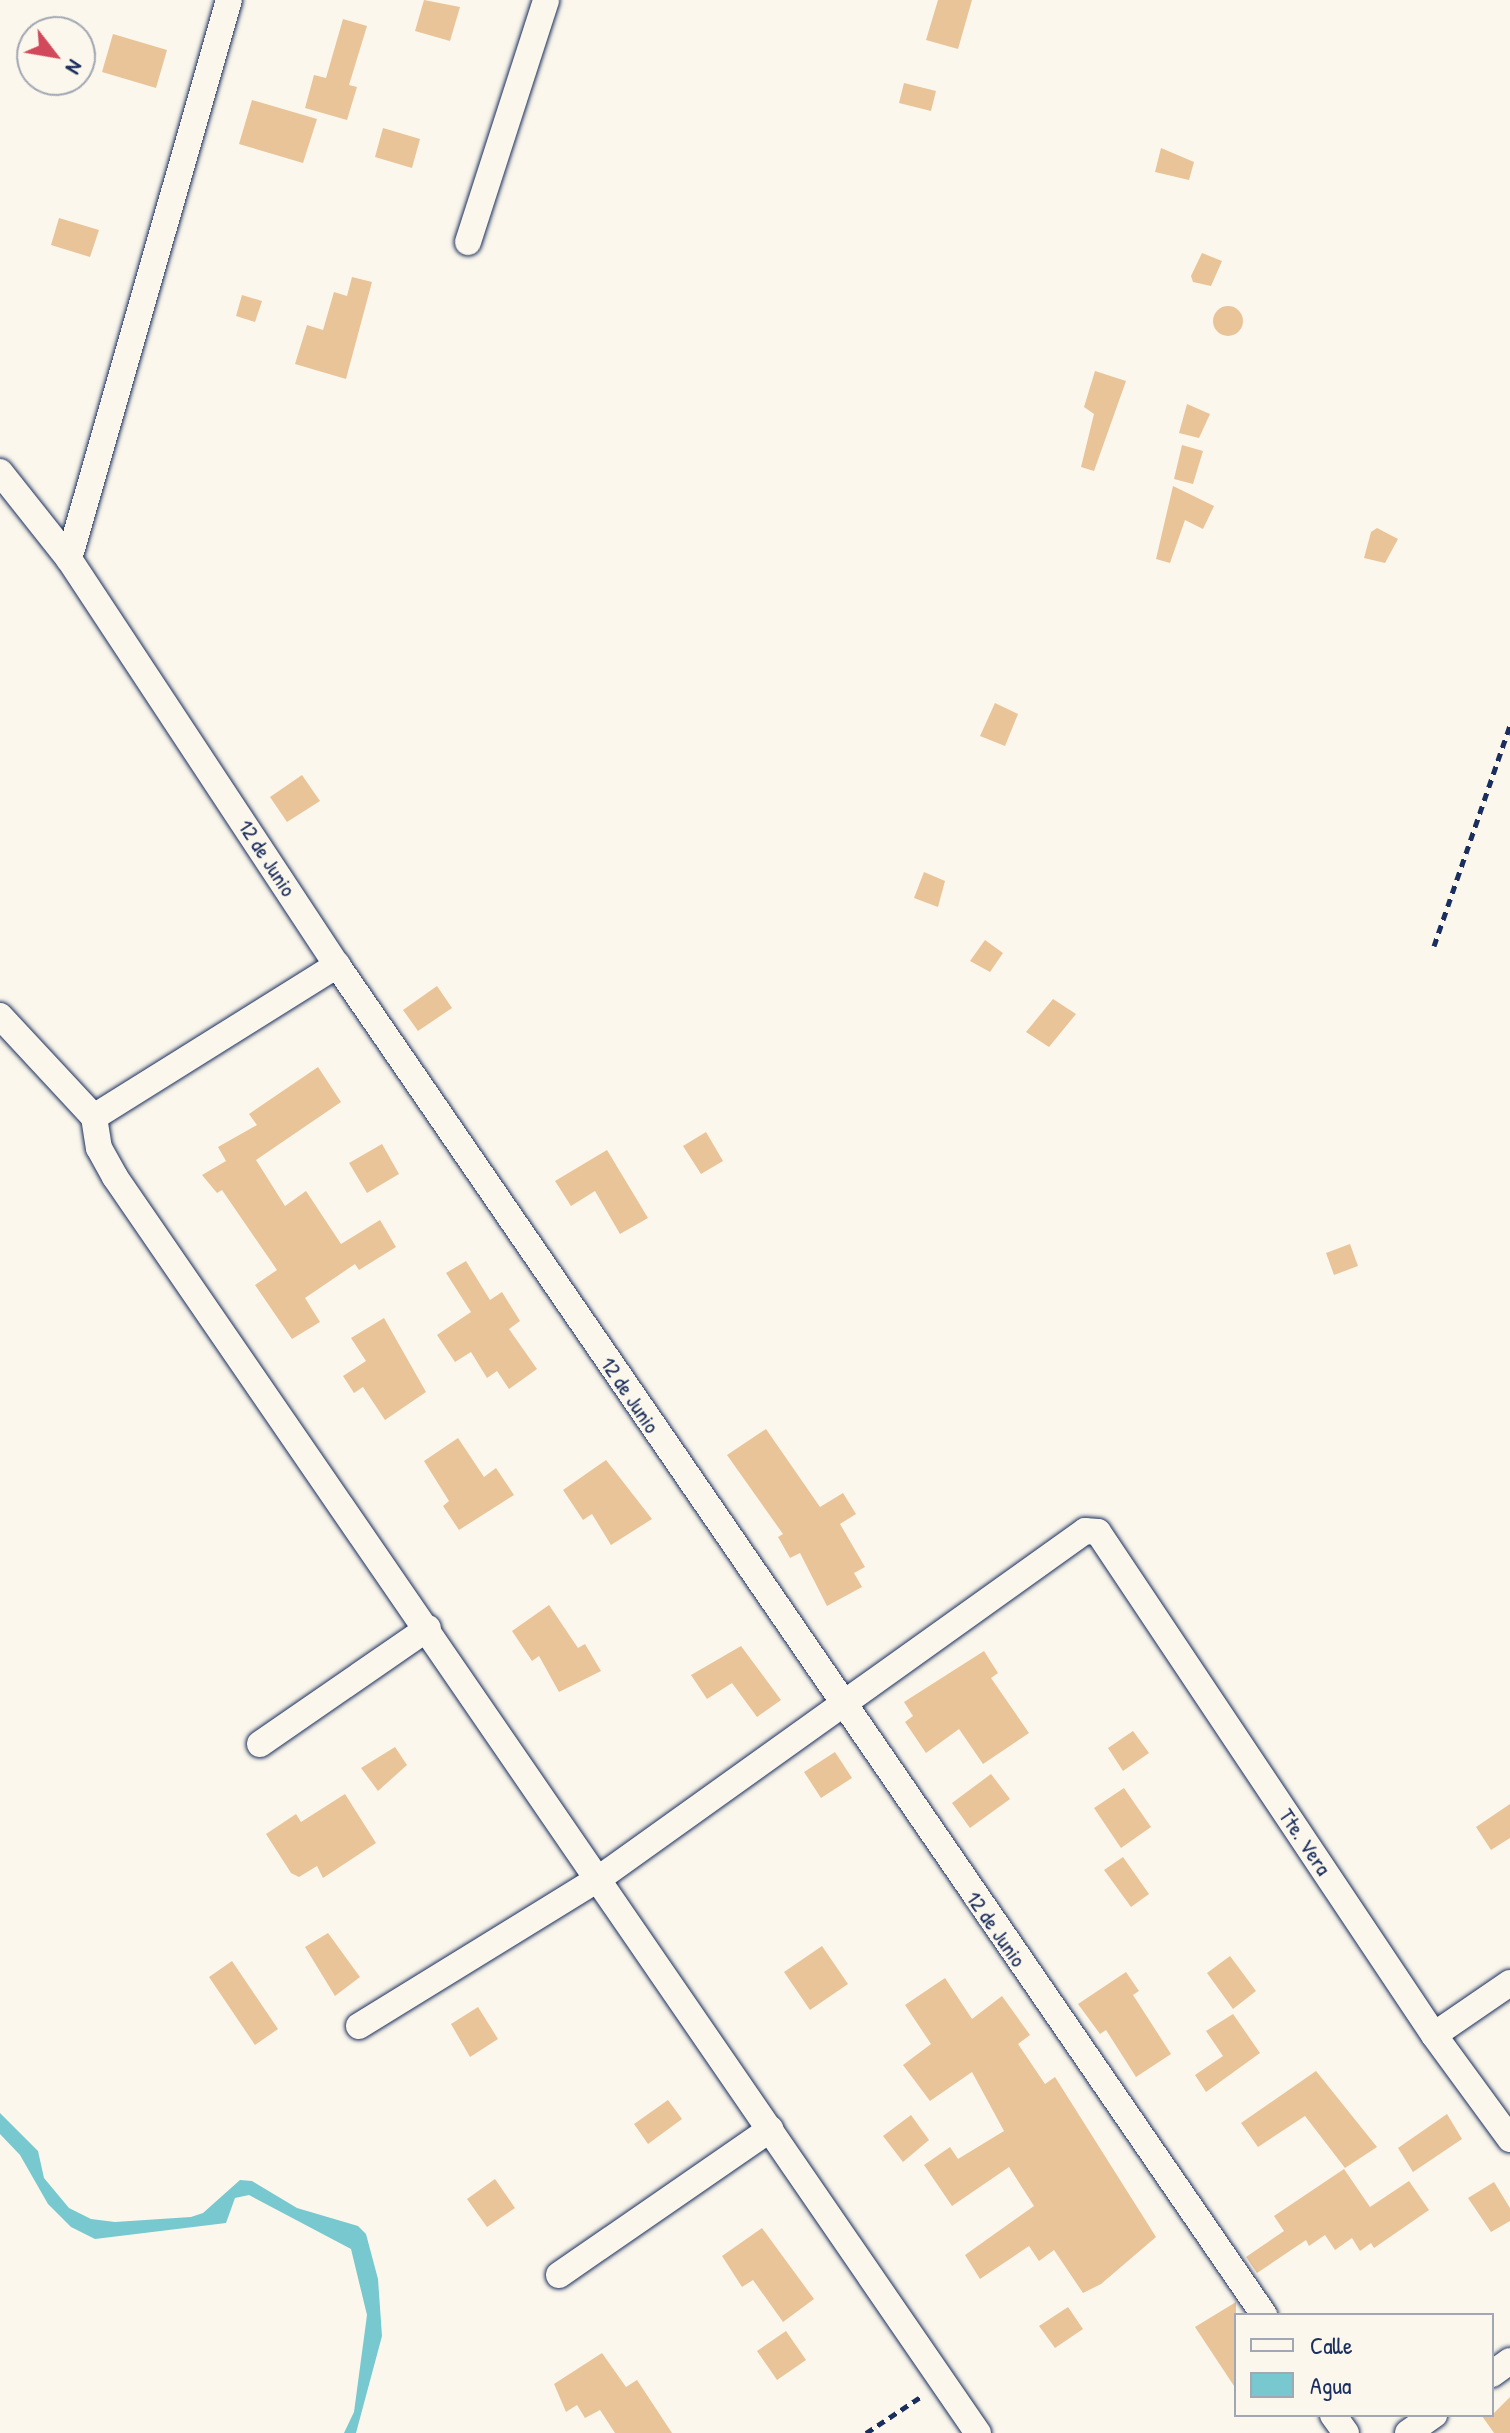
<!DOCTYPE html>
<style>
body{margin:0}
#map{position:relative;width:1510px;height:2433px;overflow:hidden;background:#fbf7ec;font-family:"Patrick Hand",sans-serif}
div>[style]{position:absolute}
.water>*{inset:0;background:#77c8cf}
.building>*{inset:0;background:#e9c499}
.round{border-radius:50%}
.path>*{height:5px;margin-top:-2.5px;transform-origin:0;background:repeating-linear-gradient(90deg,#1b2f5e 0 8px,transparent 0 14px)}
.roads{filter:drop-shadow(0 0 2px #1b2f5e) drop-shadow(0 0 2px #1b2f5e)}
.street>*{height:26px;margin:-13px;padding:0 13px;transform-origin:13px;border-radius:13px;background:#fbf7ec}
span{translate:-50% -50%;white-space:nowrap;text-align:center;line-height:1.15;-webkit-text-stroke:6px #fbf7ec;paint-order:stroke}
.street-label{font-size:22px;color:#1b2f5e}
.legend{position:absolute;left:1234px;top:2313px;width:260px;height:104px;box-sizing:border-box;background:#fbf7ec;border:2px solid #a1a7b3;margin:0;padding:10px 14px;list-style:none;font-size:24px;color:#1b2f5e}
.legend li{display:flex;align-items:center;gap:16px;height:40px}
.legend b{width:40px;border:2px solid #a1a7b3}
.north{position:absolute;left:16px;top:16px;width:80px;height:80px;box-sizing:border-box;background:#fbf7ec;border:2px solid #a1a7b3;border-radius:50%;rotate:121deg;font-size:22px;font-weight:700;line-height:32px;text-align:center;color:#1b2f5e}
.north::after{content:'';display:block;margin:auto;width:28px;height:36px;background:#d1495b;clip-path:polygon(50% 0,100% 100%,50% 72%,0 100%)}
</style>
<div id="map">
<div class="water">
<i style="clip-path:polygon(0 2113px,38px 2151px,44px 2178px,69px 2208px,91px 2219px,115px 2222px,191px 2217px,203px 2213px,240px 2180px,252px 2181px,297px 2208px,358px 2226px,366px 2234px,378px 2279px,382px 2336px,356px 2433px,344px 2433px,354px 2412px,367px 2315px,351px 2249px,249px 2195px,235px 2198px,226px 2223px,95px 2239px,71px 2227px,48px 2204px,20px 2155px,0 2134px)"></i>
</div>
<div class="building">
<i style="clip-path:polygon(424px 0,460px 7px,450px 41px,415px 31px)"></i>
<i style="clip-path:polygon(938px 0,972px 0,958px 49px,926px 40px)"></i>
<i style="clip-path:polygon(343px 19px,367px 26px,349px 85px,357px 87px,347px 120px,305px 108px,314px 75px,326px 78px)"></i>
<i style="clip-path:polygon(113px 34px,167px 50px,156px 88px,102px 72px)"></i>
<i style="clip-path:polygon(904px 83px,936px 91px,931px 111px,899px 103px)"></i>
<i style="clip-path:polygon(252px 100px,317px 119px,303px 163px,239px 144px)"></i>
<i style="clip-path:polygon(383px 128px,420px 139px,412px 168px,375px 157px)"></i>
<i style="clip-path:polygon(1161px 148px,1194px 162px,1189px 180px,1155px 172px)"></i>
<i style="clip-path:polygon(59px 218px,99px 230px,90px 257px,51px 245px)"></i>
<i style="clip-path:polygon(1202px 253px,1222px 261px,1211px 286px,1193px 282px,1191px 276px)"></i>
<i style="clip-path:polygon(352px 277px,372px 282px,346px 379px,295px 364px,307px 325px,323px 330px,334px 292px,347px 296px)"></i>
<i style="clip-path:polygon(242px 295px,262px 301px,255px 322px,236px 316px)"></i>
<i class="round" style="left:1213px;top:306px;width:30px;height:30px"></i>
<i style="clip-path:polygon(1095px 371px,1126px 381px,1094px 471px,1081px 467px,1094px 414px,1084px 407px)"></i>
<i style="clip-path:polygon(1187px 404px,1210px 414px,1199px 438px,1179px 433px)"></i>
<i style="clip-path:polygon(1182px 445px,1203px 451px,1193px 484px,1174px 479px)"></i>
<i style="clip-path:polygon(1173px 486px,1214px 506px,1203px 529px,1185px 520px,1170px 563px,1156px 559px)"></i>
<i style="clip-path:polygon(1377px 528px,1398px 539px,1385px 563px,1364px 558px,1371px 532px)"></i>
<i style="clip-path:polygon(995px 703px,1018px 714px,1005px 746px,980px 736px)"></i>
<i style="clip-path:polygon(302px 775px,320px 801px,287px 822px,270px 797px)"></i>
<i style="clip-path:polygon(924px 872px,945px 881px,938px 907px,914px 898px)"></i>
<i style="clip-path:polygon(985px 940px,1003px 953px,990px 972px,970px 961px)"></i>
<i style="clip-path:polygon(437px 986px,452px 1008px,418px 1031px,403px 1010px)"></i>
<i style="clip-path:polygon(1053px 999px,1076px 1014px,1049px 1047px,1026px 1032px)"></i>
<i style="clip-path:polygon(318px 1067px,341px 1102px,256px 1160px,285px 1206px,306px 1191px,341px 1244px,380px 1220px,396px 1247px,359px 1270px,355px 1264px,305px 1298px,320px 1322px,292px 1339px,255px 1285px,277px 1270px,222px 1190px,217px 1193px,202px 1175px,226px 1161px,218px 1147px,257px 1125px,249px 1114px)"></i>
<i style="clip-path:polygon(706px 1132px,723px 1161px,701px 1174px,683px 1146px)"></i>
<i style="clip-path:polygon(382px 1144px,399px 1174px,367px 1193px,349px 1163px)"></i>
<i style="clip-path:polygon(607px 1150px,648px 1218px,620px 1234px,595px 1191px,571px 1206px,555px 1181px)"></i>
<i style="clip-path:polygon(1350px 1244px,1358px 1266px,1334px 1275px,1326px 1253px)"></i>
<i style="clip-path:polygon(466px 1261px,490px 1300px,502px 1292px,520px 1321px,509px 1329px,537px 1369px,509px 1389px,497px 1371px,487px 1378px,471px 1352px,455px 1362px,437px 1335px,471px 1312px,446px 1273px)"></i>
<i style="clip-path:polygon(384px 1318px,426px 1392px,385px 1420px,363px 1387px,354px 1393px,343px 1376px,366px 1361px,351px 1338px)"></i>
<i style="clip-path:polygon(766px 1429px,820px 1507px,843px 1493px,856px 1514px,840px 1524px,865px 1567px,854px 1573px,862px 1587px,827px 1606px,800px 1553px,790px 1558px,778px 1537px,783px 1534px,727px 1455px)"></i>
<i style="clip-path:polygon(458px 1438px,484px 1477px,496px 1468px,514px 1495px,459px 1530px,443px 1506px,449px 1501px,424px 1461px)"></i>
<i style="clip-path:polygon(606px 1460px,652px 1519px,611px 1545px,592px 1514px,583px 1520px,563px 1490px)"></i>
<i style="clip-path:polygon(549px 1605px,578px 1648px,585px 1644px,601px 1671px,559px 1692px,539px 1656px,532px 1661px,512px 1631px)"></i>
<i style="clip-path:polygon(741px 1646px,781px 1700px,757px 1717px,732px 1683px,707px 1699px,691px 1675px)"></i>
<i style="clip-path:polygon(984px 1651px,998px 1673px,991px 1678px,1029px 1733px,983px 1764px,959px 1729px,926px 1753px,905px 1722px,913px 1716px,904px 1702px)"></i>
<i style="clip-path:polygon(1133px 1731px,1149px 1753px,1123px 1771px,1108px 1748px)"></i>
<i style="clip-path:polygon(395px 1747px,407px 1765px,378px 1791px,361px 1768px)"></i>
<i style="clip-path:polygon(835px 1752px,852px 1778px,821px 1798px,804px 1772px)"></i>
<i style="clip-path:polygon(991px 1774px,1010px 1799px,970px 1828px,952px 1803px)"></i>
<i style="clip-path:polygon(1124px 1788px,1151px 1827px,1121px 1848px,1094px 1808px)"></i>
<i style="clip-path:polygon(345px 1794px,376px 1843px,323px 1878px,317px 1866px,299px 1877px,291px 1873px,266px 1834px,296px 1814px,301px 1822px)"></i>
<i style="clip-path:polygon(1510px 1804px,1510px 1838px,1491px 1850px,1476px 1827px)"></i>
<i style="clip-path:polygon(1123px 1857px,1149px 1894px,1131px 1907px,1104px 1870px)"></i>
<i style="clip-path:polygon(328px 1933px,360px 1977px,335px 1996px,305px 1947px)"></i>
<i style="clip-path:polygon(822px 1946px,848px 1984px,810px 2010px,784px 1972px)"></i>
<i style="clip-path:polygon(1230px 1956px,1256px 1991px,1233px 2009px,1207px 1973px)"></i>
<i style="clip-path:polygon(232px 1961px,278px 2029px,255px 2045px,209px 1977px)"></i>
<i style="clip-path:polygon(1126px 1972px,1139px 1991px,1133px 1995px,1171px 2054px,1136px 2077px,1106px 2030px,1100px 2034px,1078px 2004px)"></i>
<i style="clip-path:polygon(945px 1978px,972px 2019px,1002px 1996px,1030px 2035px,1018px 2044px,1045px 2084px,1055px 2077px,1156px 2237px,1101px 2284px,1083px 2293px,1054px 2250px,1039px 2261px,1029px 2246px,980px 2279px,965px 2255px,1034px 2206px,1009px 2167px,952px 2206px,924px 2165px,950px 2147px,958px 2159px,1004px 2131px,972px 2072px,930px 2101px,903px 2065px,931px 2044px,905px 2005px)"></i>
<i style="clip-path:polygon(478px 2007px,498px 2039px,470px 2057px,451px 2024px)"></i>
<i style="clip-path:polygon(1233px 2014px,1260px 2053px,1206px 2092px,1195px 2075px,1223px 2056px,1206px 2031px)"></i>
<i style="clip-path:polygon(1316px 2071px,1377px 2147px,1345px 2168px,1305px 2116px,1258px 2147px,1241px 2123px)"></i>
<i style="clip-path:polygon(668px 2100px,682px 2119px,648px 2144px,634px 2124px)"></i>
<i style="clip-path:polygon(1447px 2114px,1462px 2139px,1413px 2172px,1398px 2148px)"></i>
<i style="clip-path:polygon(911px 2115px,929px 2140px,903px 2162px,883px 2136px)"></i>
<i style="clip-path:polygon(1344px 2169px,1370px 2207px,1409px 2181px,1429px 2210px,1374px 2248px,1371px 2243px,1360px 2251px,1352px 2238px,1335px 2250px,1325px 2235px,1309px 2246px,1306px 2240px,1257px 2273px,1246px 2257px,1284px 2231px,1274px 2216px)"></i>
<i style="clip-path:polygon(495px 2179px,515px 2208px,487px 2227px,467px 2199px)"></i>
<i style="clip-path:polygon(1494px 2182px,1510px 2208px,1510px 2221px,1491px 2232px,1468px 2198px)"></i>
<i style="clip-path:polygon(762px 2228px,814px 2299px,783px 2322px,753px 2280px,742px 2287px,722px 2256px)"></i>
<i style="clip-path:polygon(1236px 2302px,1236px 2389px,1195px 2327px)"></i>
<i style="clip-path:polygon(1068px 2307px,1083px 2329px,1055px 2348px,1039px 2326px)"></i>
<i style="clip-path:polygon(786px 2331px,806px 2360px,777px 2380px,757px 2351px)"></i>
<i style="clip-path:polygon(602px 2353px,626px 2387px,637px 2380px,672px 2433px,615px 2433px,600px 2410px,585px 2418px,577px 2405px,566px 2412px,554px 2384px)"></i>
<i style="clip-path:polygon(1510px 2397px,1510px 2433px,1494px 2433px,1482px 2416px,1492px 2415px)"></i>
</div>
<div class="path">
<i style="left:1434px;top:946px;width:234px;rotate:-71deg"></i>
<i style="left:866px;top:2433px;width:67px;rotate:-33.5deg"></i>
</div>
<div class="roads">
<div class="street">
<i style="left:468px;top:242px;width:254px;rotate:-72.1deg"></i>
<i style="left:0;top:472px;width:111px;rotate:51.6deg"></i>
<i style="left:69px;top:559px;width:486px;rotate:56.6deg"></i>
<i style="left:337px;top:965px;width:1638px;rotate:55.52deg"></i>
<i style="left:69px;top:559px;width:581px;rotate:-74.03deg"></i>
<i style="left:0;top:1016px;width:138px;rotate:47.1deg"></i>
<i style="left:94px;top:1117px;width:31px;rotate:81deg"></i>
<i style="left:99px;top:1148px;width:33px;rotate:61deg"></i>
<i style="left:115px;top:1177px;width:1524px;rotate:55.51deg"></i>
<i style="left:94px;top:1117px;width:287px;rotate:-32deg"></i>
<i style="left:260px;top:1744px;width:204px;rotate:-34.6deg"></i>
<i style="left:359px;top:2026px;width:284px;rotate:-31.6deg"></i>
<i style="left:601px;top:1877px;width:595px;rotate:-35.56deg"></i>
<i style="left:1085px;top:1531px;width:13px;rotate:4deg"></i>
<i style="left:1098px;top:1532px;width:605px;rotate:56.26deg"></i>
<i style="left:1434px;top:2035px;width:129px;rotate:53.8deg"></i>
<i style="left:1434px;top:2035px;width:92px;rotate:-34.4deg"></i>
<i style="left:559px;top:2275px;width:257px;rotate:-34.6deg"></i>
<i style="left:1492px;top:2374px;width:22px;rotate:-36deg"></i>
<i style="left:1333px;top:2415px;width:22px;rotate:54deg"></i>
<i style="left:1408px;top:2433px;width:32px;rotate:-35deg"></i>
</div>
</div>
<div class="street-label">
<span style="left:267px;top:858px;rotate:57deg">12 de Junio</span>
<span style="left:630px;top:1395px;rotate:56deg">12 de Junio</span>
<span style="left:1305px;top:1842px;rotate:56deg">Tte. Vera</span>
<span style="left:996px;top:1929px;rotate:55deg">12 de Junio</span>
</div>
<ul class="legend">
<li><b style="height:10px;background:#fbf7ec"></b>Calle</li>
<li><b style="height:22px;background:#77c8cf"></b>Agua</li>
</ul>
<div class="north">N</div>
</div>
